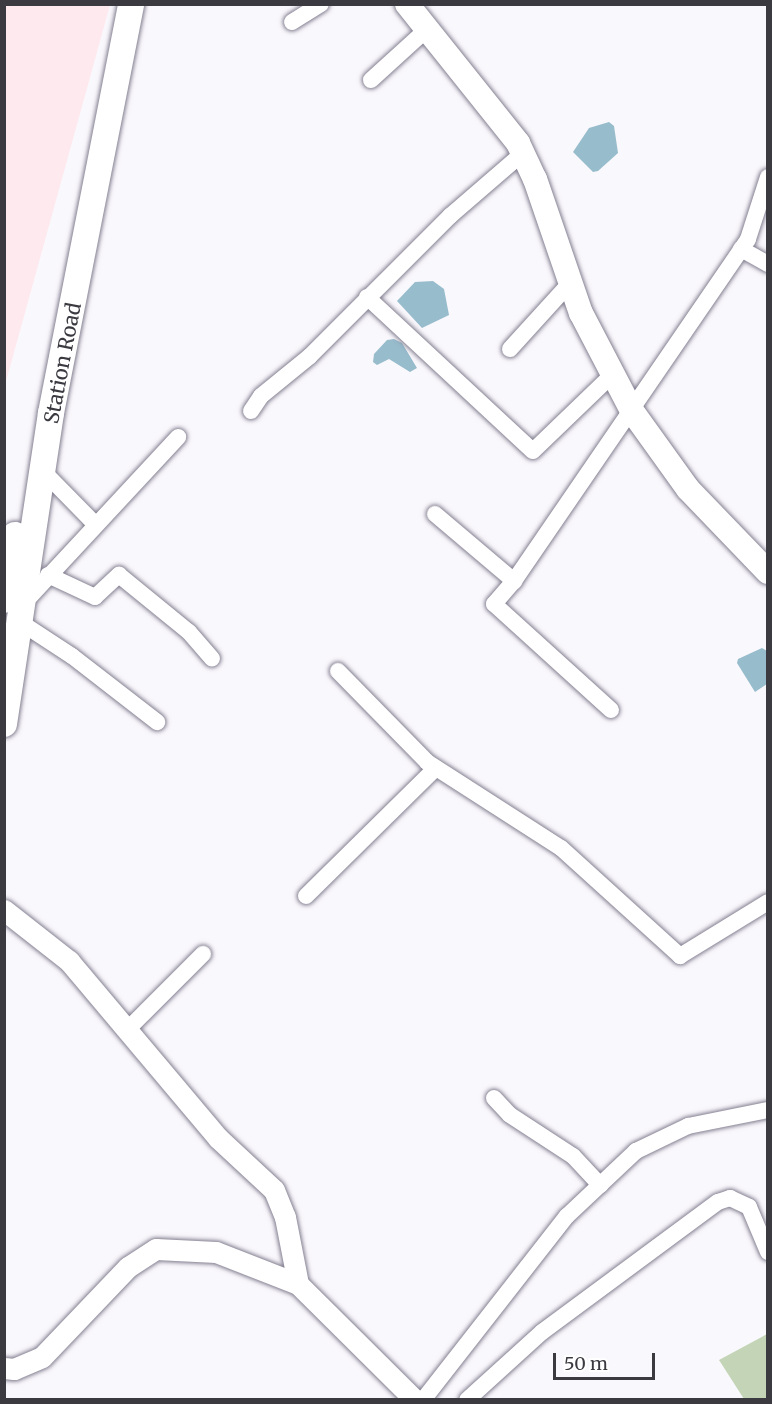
<!DOCTYPE html>
<style>
body{margin:0}
#map{position:relative;width:772px;height:1404px;overflow:hidden;background:#f9f8fc;font-family:Merriweather,serif}
div>[style]{position:absolute}
.education>*{inset:0;background:#fee9ee}
.green>*{inset:0;background:#c4d5b7}
.water>*{inset:0;background:#97bccc}
.roads{filter:drop-shadow(0 0 2px #847f91) drop-shadow(0 0 2px #847f91)}
.minor>*{height:16px;margin:-8px;padding:0 8px;transform-origin:8px;border-radius:8px;background:#fff}
.tertiary>*{height:21px;margin:-10.5px;padding:0 10.5px;transform-origin:10.5px;border-radius:10.5px;background:#fff}
.secondary>*{height:24px;margin:-12px;padding:0 12px;transform-origin:12px;border-radius:12px;background:#fff}
.primary>*{height:26px;margin:-13px;padding:0 13px;transform-origin:13px;border-radius:13px;background:#fff}
span{translate:-50% -50%;white-space:nowrap;text-align:center;line-height:1.15;-webkit-text-stroke:4.5px #fff;paint-order:stroke}
.street-label{font-size:20px;color:#3c3a41}
.frame{position:absolute;inset:0;border:6px solid #3c3a41;pointer-events:none}
.scale{position:absolute;left:553px;top:1353px;width:102px;height:27px;box-sizing:border-box;border:3px solid #3c3a41;border-top:0;padding-left:8px;font-size:18px;line-height:21px;white-space:nowrap;color:#3c3a41;-webkit-text-stroke:4px #fff;paint-order:stroke}
</style>
<div id="map">
<div class="education">
<i style="clip-path:polygon(5px 4px,110px 5px,5px 385px,4px 5px)"></i>
</div>
<div class="green">
<i style="clip-path:polygon(767px 1334px,767px 1399px,744px 1399px,719px 1360px)"></i>
</div>
<div class="water">
<i style="clip-path:polygon(609px 122px,614px 126px,618px 153px,598px 171px,593px 172px,573px 152px,589px 128px)"></i>
<i style="clip-path:polygon(433px 281px,444px 289px,449px 315px,422px 328px,397px 301px,415px 282px)"></i>
<i style="clip-path:polygon(394px 339px,402px 343px,417px 368px,410px 372px,389px 359px,377px 365px,373px 362px,374px 354px,387px 340px)"></i>
<i style="clip-path:polygon(762px 648px,767px 651px,767px 684px,755px 692px,737px 663px,738px 659px)"></i>
</div>
<div class="roads">
<div class="minor">
<i style="left:292px;top:22px;width:34px;rotate:-32deg"></i>
<i style="left:371px;top:80px;width:76px;rotate:-42.3deg"></i>
<i style="left:741px;top:249px;width:31px;rotate:29deg"></i>
<i style="left:367px;top:297px;width:226px;rotate:42.9deg"></i>
<i style="left:533px;top:451px;width:111px;rotate:-43.9deg"></i>
<i style="left:510px;top:349px;width:91px;rotate:-47.7deg"></i>
<i style="left:251px;top:411px;width:18px;rotate:-56deg"></i>
<i style="left:261px;top:396px;width:63px;rotate:-39.2deg"></i>
<i style="left:310px;top:356px;width:198px;rotate:-45deg"></i>
<i style="left:450px;top:216px;width:96px;rotate:-40.8deg"></i>
<i style="left:42px;top:470px;width:74px;rotate:45.5deg"></i>
<i style="left:435px;top:514px;width:104px;rotate:40.3deg"></i>
<i style="left:48px;top:575px;width:52px;rotate:25.1deg"></i>
<i style="left:95px;top:597px;width:33px;rotate:-43deg"></i>
<i style="left:119px;top:575px;width:90px;rotate:39.2deg"></i>
<i style="left:189px;top:632px;width:35px;rotate:49deg"></i>
<i style="left:23px;top:604px;width:228px;rotate:-47.1deg"></i>
<i style="left:20px;top:622px;width:62px;rotate:33.2deg"></i>
<i style="left:72px;top:656px;width:108px;rotate:37.8deg"></i>
<i style="left:338px;top:671px;width:127px;rotate:45.6deg"></i>
<i style="left:427px;top:762px;width:159px;rotate:32.7deg"></i>
<i style="left:561px;top:848px;width:161px;rotate:42.2deg"></i>
<i style="left:680px;top:956px;width:103px;rotate:-31.5deg"></i>
<i style="left:611px;top:710px;width:158px;rotate:-137.8deg"></i>
<i style="left:494px;top:604px;width:30px;rotate:-49deg"></i>
<i style="left:514px;top:581px;width:414px;rotate:-55.6deg"></i>
<i style="left:748px;top:239px;width:65px;rotate:-72.1deg"></i>
<i style="left:306px;top:896px;width:182px;rotate:-44.6deg"></i>
<i style="left:126px;top:1031px;width:109px;rotate:-45deg"></i>
<i style="left:494px;top:1098px;width:23px;rotate:47deg"></i>
<i style="left:510px;top:1115px;width:75px;rotate:33.1deg"></i>
<i style="left:573px;top:1156px;width:40px;rotate:47deg"></i>
<i style="left:423px;top:1400px;width:234px;rotate:-52deg"></i>
<i style="left:567px;top:1216px;width:95px;rotate:-43.3deg"></i>
<i style="left:636px;top:1151px;width:58px;rotate:-25.7deg"></i>
<i style="left:688px;top:1126px;width:82px;rotate:-11.3deg"></i>
<i style="left:467px;top:1400px;width:101px;rotate:-42.2deg"></i>
<i style="left:542px;top:1332px;width:219px;rotate:-36.5deg"></i>
<i style="left:718px;top:1202px;width:13px;rotate:-18deg"></i>
<i style="left:730px;top:1198px;width:21px;rotate:25deg"></i>
<i style="left:749px;top:1207px;width:49px;rotate:67.1deg"></i>
</div>
<div class="tertiary">
<i style="left:4px;top:910px;width:83px;rotate:38.1deg"></i>
<i style="left:69px;top:961px;width:231px;rotate:49.9deg"></i>
<i style="left:218px;top:1138px;width:76px;rotate:42.9deg"></i>
<i style="left:274px;top:1190px;width:29px;rotate:68deg"></i>
<i style="left:285px;top:1217px;width:68px;rotate:79deg"></i>
<i style="left:298px;top:1284px;width:165px;rotate:44.8deg"></i>
<i style="left:4px;top:1368px;width:10px;rotate:6deg"></i>
<i style="left:14px;top:1369px;width:30px;rotate:-23deg"></i>
<i style="left:42px;top:1357px;width:124px;rotate:-46.3deg"></i>
<i style="left:128px;top:1267px;width:33px;rotate:-33deg"></i>
<i style="left:156px;top:1249px;width:60px;rotate:2.9deg"></i>
<i style="left:216px;top:1252px;width:88px;rotate:21.3deg"></i>
</div>
<div class="secondary">
<i style="left:407px;top:4px;width:178px;rotate:51.4deg"></i>
<i style="left:518px;top:143px;width:40px;rotate:65deg"></i>
<i style="left:535px;top:179px;width:142px;rotate:71.1deg"></i>
<i style="left:581px;top:313px;width:110px;rotate:62.5deg"></i>
<i style="left:632px;top:411px;width:96px;rotate:54.3deg"></i>
<i style="left:688px;top:489px;width:115px;rotate:46.1deg"></i>
</div>
<div class="primary">
<i style="left:4px;top:600px;width:66px;rotate:-80.4deg"></i>
<i style="left:4px;top:724px;width:315px;rotate:-81.4deg"></i>
<i style="left:51px;top:413px;width:417px;rotate:-78.9deg"></i>
</div>
</div>
<div class="street-label">
<span style="left:62px;top:363px;rotate:-79deg">Station Road</span>
</div>
<div class="frame"></div>
<div class="scale">50 m</div>
</div>
